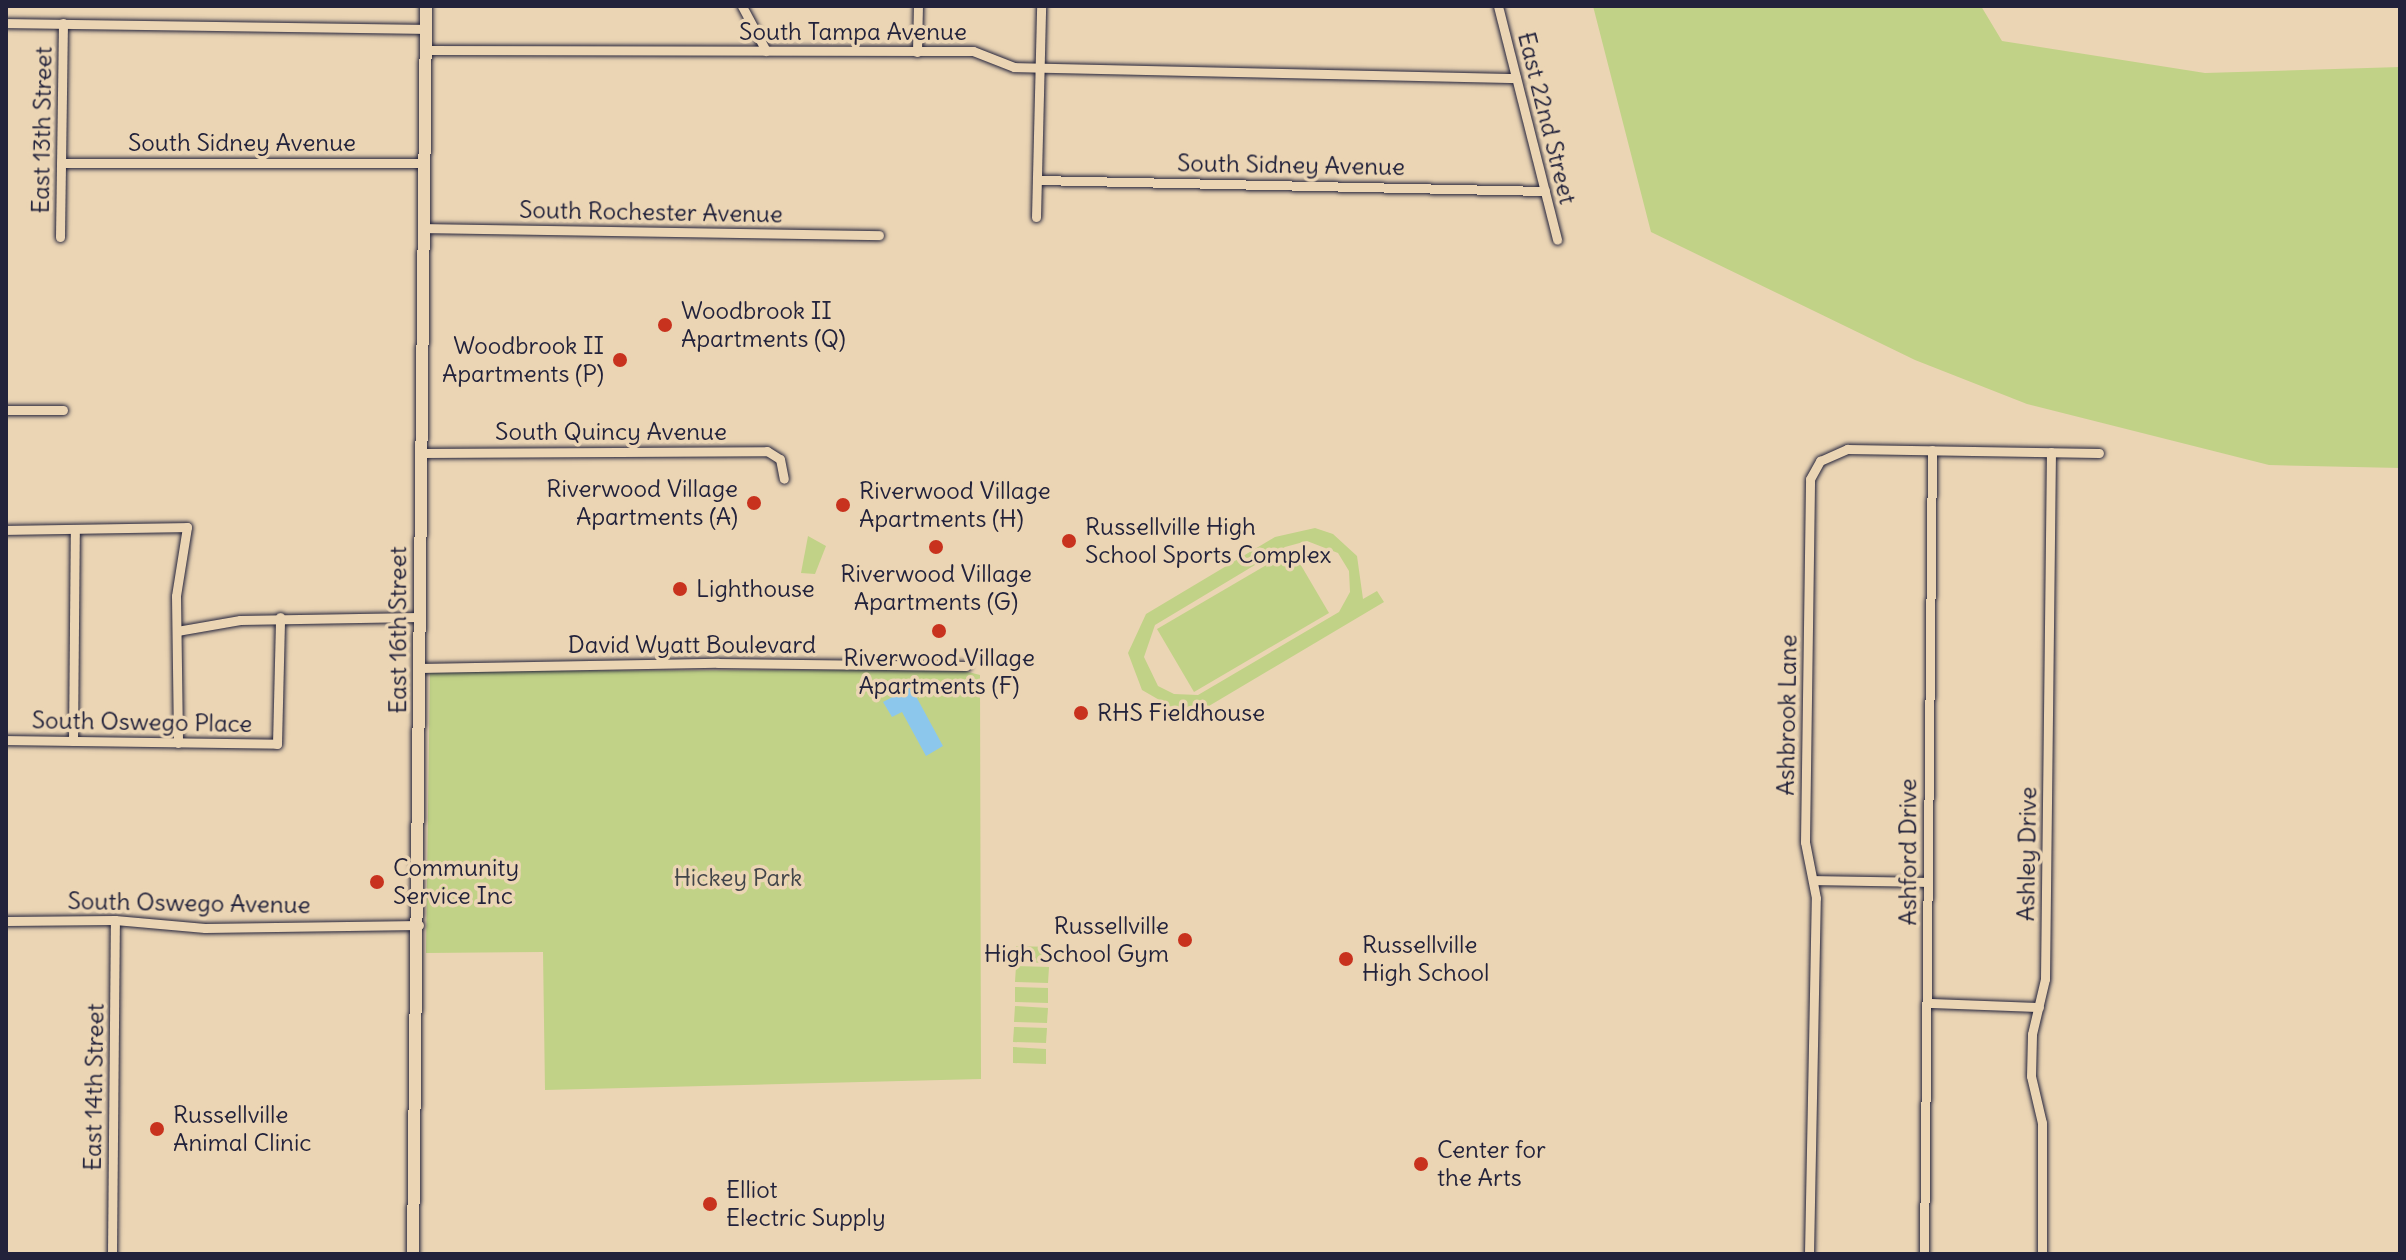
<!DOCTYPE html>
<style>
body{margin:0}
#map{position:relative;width:2406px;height:1260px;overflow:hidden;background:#ebd5b4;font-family:Delius,sans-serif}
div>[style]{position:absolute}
.green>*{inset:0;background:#c1d287}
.water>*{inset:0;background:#8cc7ec}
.roads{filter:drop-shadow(0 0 2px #22223b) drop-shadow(0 0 2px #22223b)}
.minor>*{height:9px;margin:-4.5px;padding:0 4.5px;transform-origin:4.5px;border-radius:4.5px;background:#ebd5b4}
.tertiary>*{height:12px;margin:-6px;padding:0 6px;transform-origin:6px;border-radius:6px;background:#ebd5b4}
.dots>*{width:22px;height:22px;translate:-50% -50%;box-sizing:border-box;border:4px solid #ebd5b4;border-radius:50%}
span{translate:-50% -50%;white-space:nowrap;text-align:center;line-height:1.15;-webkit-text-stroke:7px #ebd5b4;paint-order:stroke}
.street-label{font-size:24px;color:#22223b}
.poi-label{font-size:24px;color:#22223b}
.left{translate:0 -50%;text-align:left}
.right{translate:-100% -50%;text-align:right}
.park-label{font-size:24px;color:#42454a}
.frame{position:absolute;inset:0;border:8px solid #22223b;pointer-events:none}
</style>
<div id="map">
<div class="green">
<i style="clip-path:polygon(1593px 6px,1981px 6px,2002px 41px,2205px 73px,2400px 67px,2400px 468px,2269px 465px,2027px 404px,1915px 360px,1651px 232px)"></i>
<i style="clip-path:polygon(evenodd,1315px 528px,1333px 534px,1357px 556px,1363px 599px,1377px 591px,1384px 602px,1182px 722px,1175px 709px,1142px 690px,1128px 653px,1146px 614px,1275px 537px,1315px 528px,1307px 541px,1338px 553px,1349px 571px,1350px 592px,1339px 612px,1198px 695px,1174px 694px,1158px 686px,1144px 657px,1155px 625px,1285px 547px,1307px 541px)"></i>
<i style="clip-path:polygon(808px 536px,826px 546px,815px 574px,801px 573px)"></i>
<i style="clip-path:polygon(1292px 550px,1329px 613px,1194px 692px,1157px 629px)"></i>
<i style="clip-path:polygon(961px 670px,980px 675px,981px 1079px,545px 1090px,543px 952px,426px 953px,430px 671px)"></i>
<i style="clip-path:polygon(1016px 946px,1049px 947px,1049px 963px,1016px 962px)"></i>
<i style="clip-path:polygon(1016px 966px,1049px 967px,1048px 983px,1015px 982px)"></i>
<i style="clip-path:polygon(1015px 987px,1048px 988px,1048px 1003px,1015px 1002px)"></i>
<i style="clip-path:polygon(1015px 1006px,1048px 1008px,1047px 1023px,1014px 1022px)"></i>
<i style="clip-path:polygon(1014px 1027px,1047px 1028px,1046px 1043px,1013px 1042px)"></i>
<i style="clip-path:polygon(1013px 1047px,1046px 1049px,1046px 1064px,1013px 1063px)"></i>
</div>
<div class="water">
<i style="clip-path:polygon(911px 687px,943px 746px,926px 756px,902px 712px,892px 717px,883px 702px)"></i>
</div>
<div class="roads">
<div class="minor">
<i style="left:742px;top:6px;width:51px;rotate:61.9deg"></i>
<i style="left:1498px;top:6px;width:241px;rotate:75.8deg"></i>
<i style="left:6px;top:23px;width:420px;rotate:0.8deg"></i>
<i style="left:426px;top:50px;width:547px;rotate:0.1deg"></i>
<i style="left:973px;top:51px;width:44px;rotate:21.3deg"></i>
<i style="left:1014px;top:67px;width:502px;rotate:1.26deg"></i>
<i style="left:917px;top:52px;width:46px;rotate:-88.8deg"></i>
<i style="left:61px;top:163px;width:362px"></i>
<i style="left:1037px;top:180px;width:508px;rotate:1.24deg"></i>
<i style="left:1036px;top:217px;width:211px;rotate:-88.6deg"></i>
<i style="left:423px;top:228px;width:456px;rotate:0.9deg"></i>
<i style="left:60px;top:237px;width:214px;rotate:-89.2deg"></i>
<i style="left:6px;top:410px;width:57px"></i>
<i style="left:421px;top:453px;width:346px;rotate:-0.3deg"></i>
<i style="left:767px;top:451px;width:15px;rotate:32deg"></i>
<i style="left:780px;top:459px;width:20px;rotate:79deg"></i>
<i style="left:6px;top:530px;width:181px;rotate:-0.9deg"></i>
<i style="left:187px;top:527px;width:70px;rotate:99.1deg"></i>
<i style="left:176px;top:596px;width:147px;rotate:89.2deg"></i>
<i style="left:177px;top:631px;width:64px;rotate:-9.9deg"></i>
<i style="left:240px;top:620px;width:179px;rotate:-1deg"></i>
<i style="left:419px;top:668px;width:299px;rotate:-1deg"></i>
<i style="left:718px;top:663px;width:248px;rotate:0.7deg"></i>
<i style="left:6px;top:740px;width:271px;rotate:0.8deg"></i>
<i style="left:277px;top:744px;width:127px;rotate:-88.6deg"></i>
<i style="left:73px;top:741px;width:212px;rotate:-89.5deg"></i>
<i style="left:1813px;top:880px;width:114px;rotate:1deg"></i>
<i style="left:6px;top:921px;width:109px;rotate:-0.5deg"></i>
<i style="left:115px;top:920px;width:90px;rotate:5.1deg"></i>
<i style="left:205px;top:928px;width:214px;rotate:-0.8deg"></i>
<i style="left:1929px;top:1003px;width:110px;rotate:2.1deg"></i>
<i style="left:112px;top:1254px;width:334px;rotate:-89.5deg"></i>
<i style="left:1809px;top:1254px;width:356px;rotate:-88.9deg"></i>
<i style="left:1816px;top:898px;width:57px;rotate:-101.1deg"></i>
<i style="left:1805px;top:842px;width:363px;rotate:-89.2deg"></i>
<i style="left:1810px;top:479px;width:21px;rotate:-61deg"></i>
<i style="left:1820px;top:461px;width:30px;rotate:-24deg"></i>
<i style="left:1847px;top:449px;width:252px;rotate:0.9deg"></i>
<i style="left:1924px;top:1254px;width:804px;rotate:-89.43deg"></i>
<i style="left:2042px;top:1254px;width:131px;rotate:-90deg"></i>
<i style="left:2042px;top:1123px;width:48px;rotate:-103.2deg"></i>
<i style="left:2031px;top:1076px;width:42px;rotate:-88.6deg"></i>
<i style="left:2032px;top:1034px;width:57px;rotate:-76.7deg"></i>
<i style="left:2045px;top:979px;width:527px;rotate:-89.35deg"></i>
</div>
<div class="tertiary">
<i style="left:413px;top:1254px;width:1248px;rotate:-89.4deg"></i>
</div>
</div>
<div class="dots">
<i style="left:665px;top:325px;background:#c8321e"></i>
<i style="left:620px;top:360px;background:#c8321e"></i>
<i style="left:754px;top:503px;background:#c8321e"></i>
<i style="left:843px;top:505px;background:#c8321e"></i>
<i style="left:1069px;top:541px;background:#c8321e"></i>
<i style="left:936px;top:547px;background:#c8321e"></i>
<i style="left:680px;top:589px;background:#c8321e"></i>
<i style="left:939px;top:631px;background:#c8321e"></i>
<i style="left:1081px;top:713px;background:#c8321e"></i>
<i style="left:377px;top:882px;background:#c8321e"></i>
<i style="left:1185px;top:940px;background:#c8321e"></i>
<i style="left:1346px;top:959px;background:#c8321e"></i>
<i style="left:157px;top:1129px;background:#c8321e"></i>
<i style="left:1421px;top:1164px;background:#c8321e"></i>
<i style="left:710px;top:1204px;background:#c8321e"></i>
</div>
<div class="street-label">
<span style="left:853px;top:32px">South Tampa Avenue</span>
<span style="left:1547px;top:118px;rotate:76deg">East 22nd Street</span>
<span style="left:42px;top:130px;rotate:-89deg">East 13th Street</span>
<span style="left:242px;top:143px">South Sidney Avenue</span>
<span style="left:1291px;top:165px;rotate:1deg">South Sidney Avenue</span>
<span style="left:651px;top:212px;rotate:1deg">South Rochester Avenue</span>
<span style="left:611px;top:432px">South Quincy Avenue</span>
<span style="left:398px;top:630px;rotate:-90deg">East 16th Street</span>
<span style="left:692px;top:645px">David Wyatt Boulevard</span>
<span style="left:1787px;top:715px;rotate:-89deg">Ashbrook Lane</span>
<span style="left:142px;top:722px;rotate:1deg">South Oswego Place</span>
<span style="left:1908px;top:852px;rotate:-90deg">Ashford Drive</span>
<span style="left:2027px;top:854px;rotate:-89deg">Ashley Drive</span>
<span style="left:189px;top:903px;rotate:1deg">South Oswego Avenue</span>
<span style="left:94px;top:1087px;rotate:-89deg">East 14th Street</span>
</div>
<div class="poi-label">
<span class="left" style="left:681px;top:325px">Woodbrook II<br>Apartments (Q)</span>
<span class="right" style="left:604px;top:360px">Woodbrook II<br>Apartments (P)</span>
<span class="right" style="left:738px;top:503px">Riverwood Village<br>Apartments (A)</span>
<span class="left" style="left:859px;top:505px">Riverwood Village<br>Apartments (H)</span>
<span class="left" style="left:1085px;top:541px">Russellville High<br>School Sports Complex</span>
<span style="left:936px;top:588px">Riverwood Village<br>Apartments (G)</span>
<span class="left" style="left:696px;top:589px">Lighthouse</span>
<span style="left:939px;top:672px">Riverwood Village<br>Apartments (F)</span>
<span class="left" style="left:1097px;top:713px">RHS Fieldhouse</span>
<span class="left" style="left:393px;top:882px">Community<br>Service Inc</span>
<span class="right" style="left:1169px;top:940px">Russellville<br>High School Gym</span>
<span class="left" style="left:1362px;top:959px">Russellville<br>High School</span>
<span class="left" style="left:173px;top:1129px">Russellville<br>Animal Clinic</span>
<span class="left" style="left:1437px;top:1164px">Center for<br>the Arts</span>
<span class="left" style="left:726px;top:1204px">Elliot<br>Electric Supply</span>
</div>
<div class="park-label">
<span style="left:738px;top:878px">Hickey Park</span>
</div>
<div class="frame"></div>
</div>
